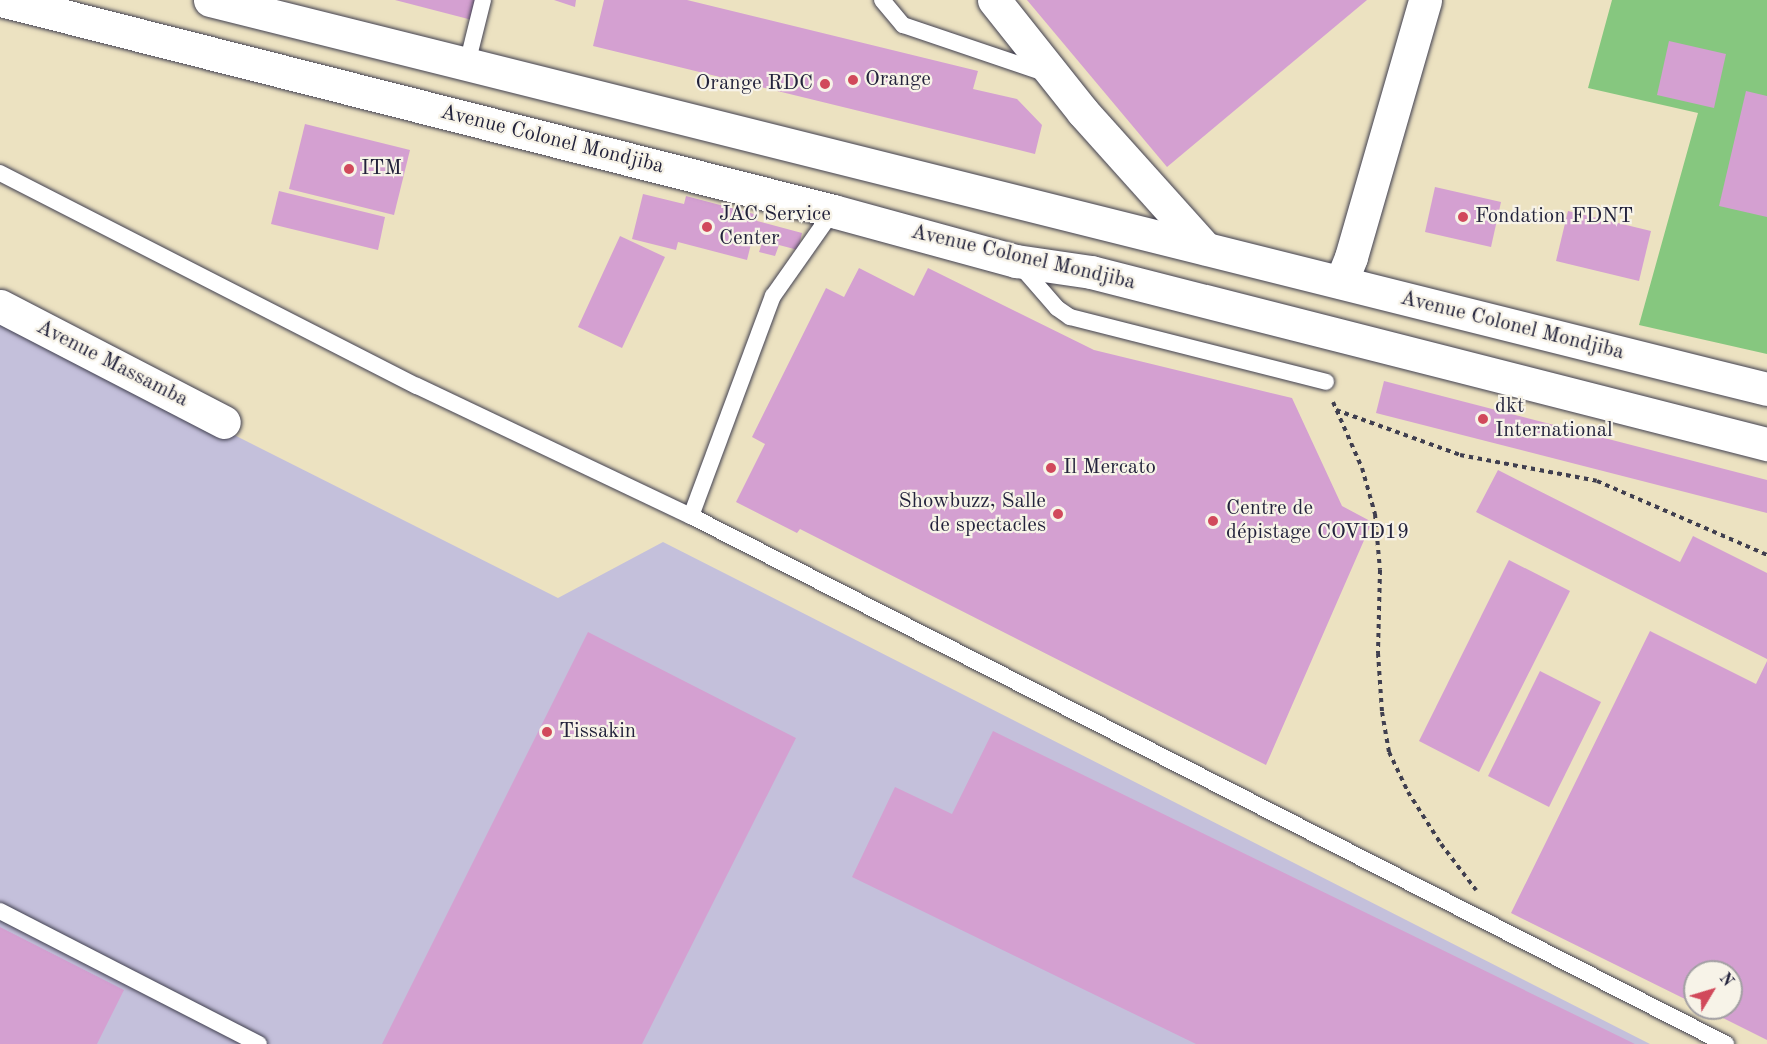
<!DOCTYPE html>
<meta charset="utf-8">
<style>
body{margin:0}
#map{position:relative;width:1767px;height:1044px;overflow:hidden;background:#ece2c1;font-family:"Old Standard TT",serif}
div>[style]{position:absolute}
.industrial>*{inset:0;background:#c4c0db}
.green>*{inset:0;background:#86c77f}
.building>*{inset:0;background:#d4a0d1}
.path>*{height:4px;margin-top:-2px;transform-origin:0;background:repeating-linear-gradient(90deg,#403f4f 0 4.5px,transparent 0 9px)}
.roads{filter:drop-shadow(0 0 2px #403f4f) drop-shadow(0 0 2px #403f4f)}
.service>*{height:16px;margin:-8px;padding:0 8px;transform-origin:8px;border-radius:8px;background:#fff}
.minor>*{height:33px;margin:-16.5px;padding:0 16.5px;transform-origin:16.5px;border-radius:16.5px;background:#fff}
.primary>*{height:33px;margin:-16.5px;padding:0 16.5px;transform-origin:16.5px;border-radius:16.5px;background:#fff}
.dots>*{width:16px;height:16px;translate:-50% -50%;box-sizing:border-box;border:3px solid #f7f3e8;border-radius:50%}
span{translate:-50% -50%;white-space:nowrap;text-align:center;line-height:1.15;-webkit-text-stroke:4.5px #f7f3e8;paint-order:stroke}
.poi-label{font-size:21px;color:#22223b}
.left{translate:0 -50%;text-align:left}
.right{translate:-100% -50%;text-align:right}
.street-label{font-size:21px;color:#22223b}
.north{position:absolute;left:1683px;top:960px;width:60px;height:60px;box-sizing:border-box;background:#f7f3e8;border:2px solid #a29fa3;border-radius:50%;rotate:52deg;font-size:16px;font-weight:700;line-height:24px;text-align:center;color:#22223b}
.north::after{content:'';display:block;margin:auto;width:21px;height:27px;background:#d1495b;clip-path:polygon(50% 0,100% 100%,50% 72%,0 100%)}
</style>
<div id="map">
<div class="industrial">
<i style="clip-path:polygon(0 317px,558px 598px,663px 542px,1650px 1044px,0 1044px)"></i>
</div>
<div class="green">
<i style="clip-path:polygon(1612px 0,1767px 0,1767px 354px,1639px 325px,1698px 113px,1588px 88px)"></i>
</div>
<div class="building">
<i style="clip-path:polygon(395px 0,481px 0,476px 21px)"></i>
<i style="clip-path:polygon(554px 0,576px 0,575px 7px)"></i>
<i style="clip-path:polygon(604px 0,687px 0,978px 71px,973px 89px,1017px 99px,1042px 125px,1035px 154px,593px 46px)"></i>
<i style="clip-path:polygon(1027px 0,1367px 0,1167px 167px)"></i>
<i style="clip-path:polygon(1669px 41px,1726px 54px,1714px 108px,1657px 95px)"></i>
<i style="clip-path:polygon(1746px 91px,1767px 96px,1767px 217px,1719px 206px)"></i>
<i style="clip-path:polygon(305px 124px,410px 150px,394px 215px,289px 189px)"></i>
<i style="clip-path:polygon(1435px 187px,1501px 202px,1491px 247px,1425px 232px)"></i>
<i style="clip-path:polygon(279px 191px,385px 217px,378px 250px,271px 224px)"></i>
<i style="clip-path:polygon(643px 194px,684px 204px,686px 196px,758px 215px,757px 221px,802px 233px,798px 250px,779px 245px,775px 256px,759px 252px,762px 243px,752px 240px,747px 260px,678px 242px,676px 250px,632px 239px)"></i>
<i style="clip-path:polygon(1568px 211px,1651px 231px,1639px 281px,1556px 261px)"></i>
<i style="clip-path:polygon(620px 236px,665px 257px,622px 348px,578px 327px)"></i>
<i style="clip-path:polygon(859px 268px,914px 296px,928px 268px,1094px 350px,1292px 398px,1342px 506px,1372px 522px,1266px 765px,800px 529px,797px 533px,736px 502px,765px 444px,752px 437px,826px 288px,844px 297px)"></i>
<i style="clip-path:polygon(1384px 381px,1767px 480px,1767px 513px,1376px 413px)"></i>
<i style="clip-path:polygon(1498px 470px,1680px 562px,1693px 536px,1767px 573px,1767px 659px,1476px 512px)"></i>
<i style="clip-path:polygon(1509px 560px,1570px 591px,1479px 772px,1419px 741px)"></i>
<i style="clip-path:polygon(1650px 631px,1756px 684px,1767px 661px,1767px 1040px,1703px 1008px,1731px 1008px,1731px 972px,1695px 972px,1695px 1004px,1511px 913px)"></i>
<i style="clip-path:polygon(588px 632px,796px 738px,642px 1044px,382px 1044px)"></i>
<i style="clip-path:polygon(1540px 671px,1601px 702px,1549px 807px,1488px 776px)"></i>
<i style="clip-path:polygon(993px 731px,1635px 1044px,1196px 1044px,852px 877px,895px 787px,952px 814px)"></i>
<i style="clip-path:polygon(0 927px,124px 990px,97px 1044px,0 1044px)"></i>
</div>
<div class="path">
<i style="left:1333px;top:402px;width:72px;rotate:66.3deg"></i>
<i style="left:1362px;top:468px;width:48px;rotate:74.2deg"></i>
<i style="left:1375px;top:514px;width:56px;rotate:84.9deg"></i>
<i style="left:1380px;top:570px;width:83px;rotate:91.4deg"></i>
<i style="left:1378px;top:653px;width:59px;rotate:86.1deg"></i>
<i style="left:1382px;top:712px;width:41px;rotate:80.1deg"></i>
<i style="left:1389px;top:752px;width:44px;rotate:64.6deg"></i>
<i style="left:1408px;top:792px;width:62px;rotate:57.6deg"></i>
<i style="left:1441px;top:844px;width:58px;rotate:52.7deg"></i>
<i style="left:1336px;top:410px;width:132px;rotate:19.9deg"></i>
<i style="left:1460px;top:455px;width:139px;rotate:10.7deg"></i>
<i style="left:1597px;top:481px;width:185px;rotate:23.5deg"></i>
</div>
<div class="roads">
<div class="service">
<i style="left:882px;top:0;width:33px;rotate:50deg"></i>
<i style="left:903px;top:25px;width:150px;rotate:18.7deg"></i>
<i style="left:467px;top:64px;width:66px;rotate:-76deg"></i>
<i style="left:0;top:173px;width:468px;rotate:27.1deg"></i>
<i style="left:417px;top:386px;width:303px;rotate:25.4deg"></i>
<i style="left:691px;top:516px;width:1162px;rotate:27.03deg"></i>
<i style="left:1017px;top:262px;width:61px;rotate:49deg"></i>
<i style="left:1057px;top:308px;width:16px;rotate:35deg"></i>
<i style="left:1070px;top:317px;width:264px;rotate:14.2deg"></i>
<i style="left:691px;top:516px;width:235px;rotate:-69.6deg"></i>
<i style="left:773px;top:296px;width:104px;rotate:-54.8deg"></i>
<i style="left:0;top:911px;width:291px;rotate:27.2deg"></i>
</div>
<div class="minor">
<i style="left:994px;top:0;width:143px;rotate:51.5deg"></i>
<i style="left:1083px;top:112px;width:183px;rotate:48.1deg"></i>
<i style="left:1341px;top:282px;width:27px;rotate:-68deg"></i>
<i style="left:1351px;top:257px;width:267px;rotate:-73.9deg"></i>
<i style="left:0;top:306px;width:252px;rotate:27.4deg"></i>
</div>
<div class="primary">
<i style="left:1px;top:0;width:858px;rotate:14.23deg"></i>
<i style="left:833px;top:211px;width:190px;rotate:15.3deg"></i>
<i style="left:1016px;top:261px;width:76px;rotate:8.3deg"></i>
<i style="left:1091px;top:272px;width:698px;rotate:14.28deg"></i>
<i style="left:210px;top:0;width:1605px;rotate:14.03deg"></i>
</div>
</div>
<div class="dots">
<i style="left:853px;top:80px;background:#d1495b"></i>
<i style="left:825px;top:84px;background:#d1495b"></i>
<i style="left:349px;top:169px;background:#d1495b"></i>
<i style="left:1463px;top:217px;background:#d1495b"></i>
<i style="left:707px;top:227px;background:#d1495b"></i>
<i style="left:1483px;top:419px;background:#d1495b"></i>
<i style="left:1051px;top:468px;background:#d1495b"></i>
<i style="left:1058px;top:514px;background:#d1495b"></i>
<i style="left:1213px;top:521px;background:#d1495b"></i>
<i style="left:547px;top:732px;background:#d1495b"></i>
</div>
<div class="poi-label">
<span class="left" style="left:865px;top:80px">Orange</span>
<span class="right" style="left:813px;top:84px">Orange RDC</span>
<span class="left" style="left:361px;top:169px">ITM</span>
<span class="left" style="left:719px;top:227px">JAC Service<br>Center</span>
<span class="left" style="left:1475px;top:217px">Fondation FDNT</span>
<span class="left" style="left:1495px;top:419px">dkt<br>International</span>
<span class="left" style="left:1063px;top:468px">Il Mercato</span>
<span class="right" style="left:1046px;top:514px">Showbuzz, Salle<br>de spectacles</span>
<span class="left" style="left:1226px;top:521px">Centre de<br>dépistage COVID19</span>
<span class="left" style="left:559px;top:732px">Tissakin</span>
</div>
<div class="street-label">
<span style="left:552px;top:140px;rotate:14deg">Avenue Colonel Mondjiba</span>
<span style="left:1023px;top:258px;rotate:13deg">Avenue Colonel Mondjiba</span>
<span style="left:1512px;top:326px;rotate:14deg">Avenue Colonel Mondjiba</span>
<span style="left:112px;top:364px;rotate:27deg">Avenue Massamba</span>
</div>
<div class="north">N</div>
</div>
